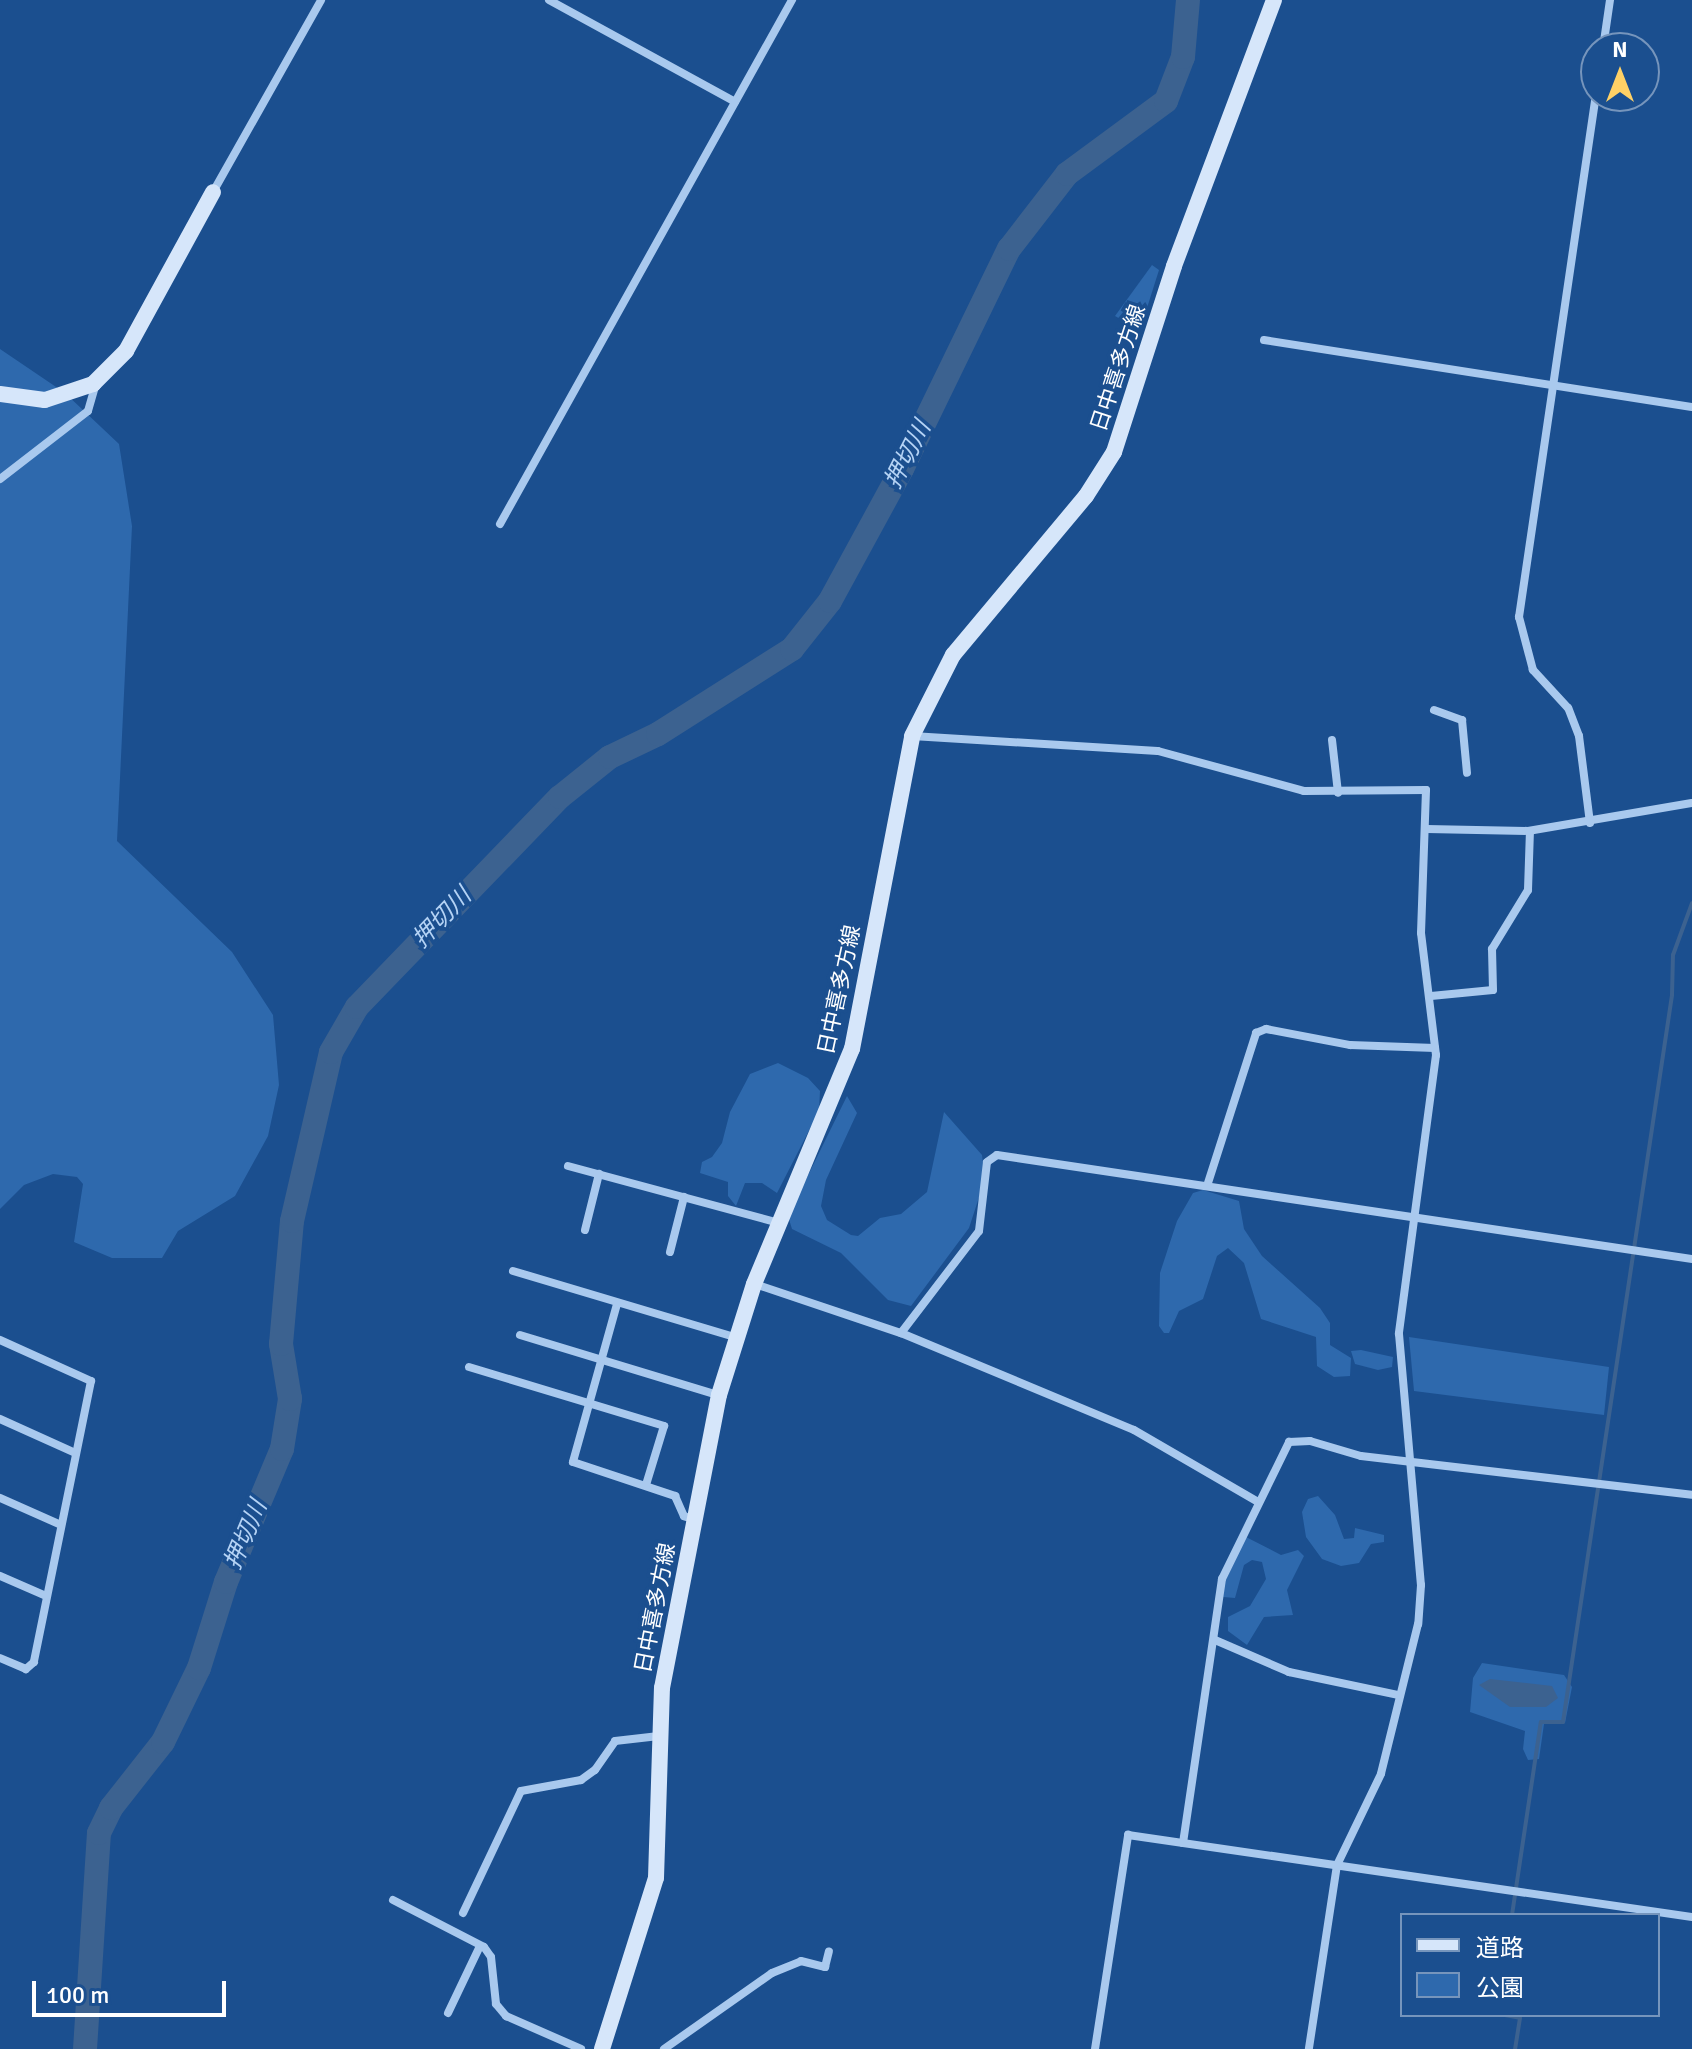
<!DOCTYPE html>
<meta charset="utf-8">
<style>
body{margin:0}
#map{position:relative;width:1692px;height:2049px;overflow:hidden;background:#1b4f8f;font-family:Signika,"Noto Sans JP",sans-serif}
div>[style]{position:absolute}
.green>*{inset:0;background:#2e69ad}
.water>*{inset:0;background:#3c6290}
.stream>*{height:4px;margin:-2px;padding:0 2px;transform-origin:2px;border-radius:2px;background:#3c6290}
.river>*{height:24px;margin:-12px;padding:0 12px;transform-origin:12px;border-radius:12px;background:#3c6290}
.street>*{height:8px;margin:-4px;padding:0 4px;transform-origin:4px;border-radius:4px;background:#a9c9ee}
.secondary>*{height:16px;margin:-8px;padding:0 8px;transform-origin:8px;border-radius:8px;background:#d6e6fa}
span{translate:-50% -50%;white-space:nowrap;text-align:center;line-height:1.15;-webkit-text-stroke:7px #1b4f8f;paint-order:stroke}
.street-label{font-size:22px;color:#fff}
.water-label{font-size:24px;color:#b5d3f5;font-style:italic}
.legend{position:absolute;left:1400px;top:1913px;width:260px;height:104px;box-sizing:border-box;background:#1b4f8f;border:2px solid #7695bc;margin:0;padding:10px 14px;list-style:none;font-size:24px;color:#fff}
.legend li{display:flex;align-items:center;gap:16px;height:40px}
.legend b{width:40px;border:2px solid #7695bc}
.north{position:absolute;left:1580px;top:32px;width:80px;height:80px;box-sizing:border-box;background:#1b4f8f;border:2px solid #7695bc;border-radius:50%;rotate:0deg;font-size:22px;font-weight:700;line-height:32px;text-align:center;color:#fff}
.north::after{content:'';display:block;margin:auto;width:28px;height:36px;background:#ffd166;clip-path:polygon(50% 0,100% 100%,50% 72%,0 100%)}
.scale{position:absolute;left:32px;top:1981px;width:194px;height:36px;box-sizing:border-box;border:4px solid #fff;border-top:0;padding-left:10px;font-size:24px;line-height:28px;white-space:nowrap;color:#fff;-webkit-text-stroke:6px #1b4f8f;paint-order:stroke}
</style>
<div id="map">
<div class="green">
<i style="clip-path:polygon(1152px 265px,1159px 270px,1140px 330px,1115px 316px)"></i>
<i style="clip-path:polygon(0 349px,65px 393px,119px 444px,132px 526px,117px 841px,232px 952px,273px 1015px,279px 1085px,268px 1136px,235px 1196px,178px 1231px,162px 1258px,112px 1258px,74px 1242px,83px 1184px,77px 1177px,53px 1174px,24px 1185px,0 1209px)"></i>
<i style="clip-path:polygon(778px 1063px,808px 1078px,820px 1091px,819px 1111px,777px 1193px,762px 1183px,745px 1183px,736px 1206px,728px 1196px,728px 1182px,700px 1173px,702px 1162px,712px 1157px,722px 1143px,730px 1112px,750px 1074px)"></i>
<i style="clip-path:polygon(847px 1096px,857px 1113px,826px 1180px,821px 1206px,827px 1220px,851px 1235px,858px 1236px,880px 1218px,901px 1214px,927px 1192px,944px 1112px,982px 1155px,985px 1179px,969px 1228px,911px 1306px,888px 1300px,841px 1253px,792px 1229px,788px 1216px)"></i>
<i style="clip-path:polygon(1203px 1190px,1239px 1201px,1244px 1229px,1262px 1256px,1320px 1308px,1330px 1323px,1330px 1345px,1351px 1358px,1350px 1376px,1334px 1377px,1317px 1366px,1316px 1337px,1261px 1319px,1244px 1263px,1228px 1248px,1217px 1256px,1203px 1299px,1179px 1311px,1169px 1333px,1164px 1333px,1159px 1326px,1160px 1273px,1177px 1221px,1193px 1193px)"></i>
<i style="clip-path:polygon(1409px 1337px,1609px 1367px,1604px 1415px,1414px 1391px)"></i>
<i style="clip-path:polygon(1361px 1350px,1393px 1357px,1392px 1367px,1378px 1370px,1355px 1364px,1351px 1351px)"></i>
<i style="clip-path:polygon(1318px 1496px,1335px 1515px,1344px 1539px,1354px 1538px,1355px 1528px,1384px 1535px,1384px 1542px,1371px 1544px,1359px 1563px,1341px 1566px,1322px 1559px,1306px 1537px,1302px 1512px,1308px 1499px)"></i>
<i style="clip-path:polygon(1246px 1537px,1281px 1555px,1298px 1550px,1304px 1556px,1287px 1590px,1293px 1615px,1264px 1617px,1247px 1645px,1228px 1631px,1228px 1617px,1250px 1606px,1266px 1579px,1262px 1562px,1252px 1560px,1244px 1565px,1235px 1598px,1223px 1597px,1224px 1584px)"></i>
<i style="clip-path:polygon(1482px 1663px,1564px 1675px,1572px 1687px,1565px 1723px,1544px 1724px,1539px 1759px,1528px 1760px,1523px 1749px,1525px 1731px,1470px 1712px,1473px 1678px)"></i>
</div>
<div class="water">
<i style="clip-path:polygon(1490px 1679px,1552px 1686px,1558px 1698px,1546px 1707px,1510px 1707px,1479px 1685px)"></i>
</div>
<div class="stream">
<i style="left:1512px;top:1915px;width:195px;rotate:-81.5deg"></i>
<i style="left:1541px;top:1722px;width:22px"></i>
<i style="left:1563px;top:1722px;width:735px;rotate:-81.47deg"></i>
<i style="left:1672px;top:995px;width:40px;rotate:-88.6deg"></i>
<i style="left:1673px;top:955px;width:55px;rotate:-69.9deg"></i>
<i style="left:1505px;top:2015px;width:15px;rotate:11deg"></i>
<i style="left:1520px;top:2018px;width:31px;rotate:99deg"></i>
</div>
<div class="river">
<i style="left:85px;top:2049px;width:216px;rotate:-86.3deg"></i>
<i style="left:99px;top:1833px;width:28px;rotate:-64deg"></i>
<i style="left:111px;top:1808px;width:84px;rotate:-51.8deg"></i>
<i style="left:163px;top:1742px;width:82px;rotate:-64.1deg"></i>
<i style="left:199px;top:1668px;width:90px;rotate:-72.6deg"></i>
<i style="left:226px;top:1582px;width:144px;rotate:-67.2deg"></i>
<i style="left:282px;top:1449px;width:51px;rotate:-80.9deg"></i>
<i style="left:290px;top:1399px;width:56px;rotate:-99.3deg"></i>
<i style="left:281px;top:1344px;width:123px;rotate:-84.9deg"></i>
<i style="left:292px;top:1221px;width:173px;rotate:-77deg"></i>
<i style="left:331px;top:1052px;width:52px;rotate:-60deg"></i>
<i style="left:357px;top:1007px;width:292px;rotate:-46deg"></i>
<i style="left:560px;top:797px;width:64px;rotate:-38.7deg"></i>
<i style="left:610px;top:757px;width:53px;rotate:-25.6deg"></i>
<i style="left:658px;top:734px;width:159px;rotate:-32.4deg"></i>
<i style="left:792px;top:649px;width:61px;rotate:-51.6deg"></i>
<i style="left:830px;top:601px;width:150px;rotate:-61.4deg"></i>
<i style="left:902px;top:469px;width:245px;rotate:-64.1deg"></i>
<i style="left:1009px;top:249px;width:95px;rotate:-52.3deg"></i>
<i style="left:1067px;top:174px;width:123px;rotate:-36.4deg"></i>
<i style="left:1166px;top:101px;width:47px;rotate:-68.9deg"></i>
<i style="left:1183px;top:57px;width:57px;rotate:-85deg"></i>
</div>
<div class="street">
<i style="left:549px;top:0;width:212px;rotate:28.7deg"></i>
<i style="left:1603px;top:48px;width:49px;rotate:-81.7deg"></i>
<i style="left:213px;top:192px;width:220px;rotate:-60.6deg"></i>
<i style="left:1264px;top:340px;width:433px;rotate:8.9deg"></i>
<i style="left:0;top:479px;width:111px;rotate:-37.7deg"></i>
<i style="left:88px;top:411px;width:29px;rotate:-74deg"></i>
<i style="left:500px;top:524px;width:600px;rotate:-60.87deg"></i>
<i style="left:1434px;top:710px;width:30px;rotate:20deg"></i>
<i style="left:1462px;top:720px;width:53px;rotate:84.6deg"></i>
<i style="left:912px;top:736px;width:246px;rotate:3.5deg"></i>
<i style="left:1158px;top:751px;width:151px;rotate:15.3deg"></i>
<i style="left:1304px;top:791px;width:122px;rotate:-0.5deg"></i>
<i style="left:1426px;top:790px;width:143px;rotate:92deg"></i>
<i style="left:1421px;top:933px;width:123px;rotate:83deg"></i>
<i style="left:1436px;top:1055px;width:281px;rotate:97.6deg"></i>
<i style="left:1399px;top:1334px;width:252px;rotate:85deg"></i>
<i style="left:1421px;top:1585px;width:39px;rotate:94deg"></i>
<i style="left:1418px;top:1624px;width:154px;rotate:103.9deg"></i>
<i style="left:1381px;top:1774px;width:101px;rotate:115.8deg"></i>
<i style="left:1337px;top:1865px;width:186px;rotate:98.7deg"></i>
<i style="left:1332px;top:740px;width:53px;rotate:83.5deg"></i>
<i style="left:1590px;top:823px;width:88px;rotate:-97.2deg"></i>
<i style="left:1579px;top:736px;width:30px;rotate:-111deg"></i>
<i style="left:1568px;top:708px;width:52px;rotate:-132.6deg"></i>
<i style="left:1533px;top:670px;width:55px;rotate:-104.8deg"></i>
<i style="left:1519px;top:617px;width:529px;rotate:-81.62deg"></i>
<i style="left:1427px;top:829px;width:101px;rotate:1.1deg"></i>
<i style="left:1528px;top:831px;width:166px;rotate:-9.7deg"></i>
<i style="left:1431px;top:996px;width:62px;rotate:-5.5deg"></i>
<i style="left:1493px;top:990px;width:41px;rotate:-91.4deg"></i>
<i style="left:1492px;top:949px;width:69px;rotate:-58.6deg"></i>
<i style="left:1528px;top:890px;width:59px;rotate:-88.1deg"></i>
<i style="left:568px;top:1166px;width:219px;rotate:15.1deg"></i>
<i style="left:1207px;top:1186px;width:161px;rotate:-72.2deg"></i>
<i style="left:1256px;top:1033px;width:11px;rotate:-22deg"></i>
<i style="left:1266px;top:1029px;width:86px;rotate:10.8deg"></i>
<i style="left:1350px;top:1045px;width:85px;rotate:2deg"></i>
<i style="left:585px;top:1230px;width:58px;rotate:-76deg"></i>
<i style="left:670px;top:1252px;width:57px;rotate:-75.7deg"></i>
<i style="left:513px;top:1271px;width:232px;rotate:16.6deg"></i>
<i style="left:755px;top:1284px;width:154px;rotate:18.6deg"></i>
<i style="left:901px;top:1333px;width:252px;rotate:22.6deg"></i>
<i style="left:1134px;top:1430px;width:143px;rotate:30.1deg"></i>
<i style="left:617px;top:1304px;width:164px;rotate:105.6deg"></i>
<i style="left:573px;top:1462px;width:108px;rotate:18.4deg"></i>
<i style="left:675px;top:1496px;width:22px;rotate:66deg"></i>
<i style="left:684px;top:1516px;width:11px;rotate:22deg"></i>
<i style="left:901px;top:1333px;width:128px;rotate:-52.6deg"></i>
<i style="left:979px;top:1231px;width:69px;rotate:-83.4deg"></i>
<i style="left:987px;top:1162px;width:12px;rotate:-35deg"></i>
<i style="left:997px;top:1155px;width:703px;rotate:8.51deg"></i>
<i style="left:520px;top:1335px;width:207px;rotate:16.9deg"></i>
<i style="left:0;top:1340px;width:100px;rotate:24.3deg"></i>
<i style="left:91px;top:1381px;width:287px;rotate:101.5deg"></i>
<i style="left:34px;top:1662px;width:11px;rotate:139deg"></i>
<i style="left:26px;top:1669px;width:28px;rotate:-157deg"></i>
<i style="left:469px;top:1367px;width:204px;rotate:16.8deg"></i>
<i style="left:664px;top:1426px;width:62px;rotate:107deg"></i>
<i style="left:0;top:1419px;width:80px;rotate:24.3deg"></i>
<i style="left:0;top:1498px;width:64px;rotate:23.8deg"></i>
<i style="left:0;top:1576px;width:50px;rotate:23.5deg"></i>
<i style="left:1215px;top:1640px;width:81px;rotate:23.4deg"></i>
<i style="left:1289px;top:1672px;width:111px;rotate:11.9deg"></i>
<i style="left:1183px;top:1843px;width:267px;rotate:-81.6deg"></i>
<i style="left:1222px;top:1579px;width:153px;rotate:-63.9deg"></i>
<i style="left:1289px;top:1442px;width:21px;rotate:-3deg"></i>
<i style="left:1310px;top:1441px;width:53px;rotate:16.4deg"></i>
<i style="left:1361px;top:1456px;width:333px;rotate:6.7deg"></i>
<i style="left:393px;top:1900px;width:102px;rotate:27.3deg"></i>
<i style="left:484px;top:1947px;width:12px;rotate:55deg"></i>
<i style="left:491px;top:1957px;width:47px;rotate:83.9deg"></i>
<i style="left:496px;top:2004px;width:16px;rotate:50deg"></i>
<i style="left:506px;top:2016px;width:82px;rotate:23.7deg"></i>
<i style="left:463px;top:1913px;width:135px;rotate:-64.6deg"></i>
<i style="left:521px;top:1791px;width:61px;rotate:-10.4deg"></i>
<i style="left:581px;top:1780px;width:17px;rotate:-36deg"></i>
<i style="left:595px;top:1770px;width:35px;rotate:-55deg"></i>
<i style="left:615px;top:1741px;width:44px;rotate:-6.5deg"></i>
<i style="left:448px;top:2013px;width:74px;rotate:-64.5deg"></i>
<i style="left:664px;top:2049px;width:132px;rotate:-35.1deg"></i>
<i style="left:772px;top:1973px;width:31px;rotate:-22deg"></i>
<i style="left:801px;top:1961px;width:25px;rotate:14deg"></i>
<i style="left:825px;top:1967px;width:16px;rotate:-76deg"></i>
<i style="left:1095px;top:2049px;width:217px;rotate:-81.2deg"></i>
<i style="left:1128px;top:1835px;width:570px;rotate:8.27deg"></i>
</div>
<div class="secondary">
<i style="left:0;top:394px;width:45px;rotate:7.6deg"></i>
<i style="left:45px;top:400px;width:51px;rotate:-18.4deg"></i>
<i style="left:93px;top:384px;width:47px;rotate:-45deg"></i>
<i style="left:126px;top:351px;width:181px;rotate:-61.3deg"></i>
<i style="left:602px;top:2049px;width:179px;rotate:-72.5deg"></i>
<i style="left:656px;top:1878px;width:190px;rotate:-88.2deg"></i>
<i style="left:662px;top:1688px;width:298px;rotate:-79deg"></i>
<i style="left:719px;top:1395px;width:116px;rotate:-72.5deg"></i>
<i style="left:754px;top:1284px;width:255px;rotate:-67.4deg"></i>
<i style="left:852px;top:1049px;width:319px;rotate:-79.1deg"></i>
<i style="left:912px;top:736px;width:91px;rotate:-63.2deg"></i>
<i style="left:953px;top:655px;width:207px;rotate:-50.1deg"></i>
<i style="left:1086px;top:496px;width:52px;rotate:-57.5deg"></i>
<i style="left:1114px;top:452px;width:195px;rotate:-72.1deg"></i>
<i style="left:1174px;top:266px;width:284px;rotate:-69.4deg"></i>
</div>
<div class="street-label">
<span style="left:1118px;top:368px;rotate:-72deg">日中喜多方線</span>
<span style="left:839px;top:990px;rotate:-78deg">日中喜多方線</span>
<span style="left:655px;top:1608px;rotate:-79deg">日中喜多方線</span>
</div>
<div class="water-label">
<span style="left:908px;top:455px;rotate:-63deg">押切川</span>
<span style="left:442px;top:918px;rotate:-46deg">押切川</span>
<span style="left:246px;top:1535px;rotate:-67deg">押切川</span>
</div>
<ul class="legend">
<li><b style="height:10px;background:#d6e6fa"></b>道路</li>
<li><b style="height:22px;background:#2e69ad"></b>公園</li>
</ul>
<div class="north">N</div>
<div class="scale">100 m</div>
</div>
